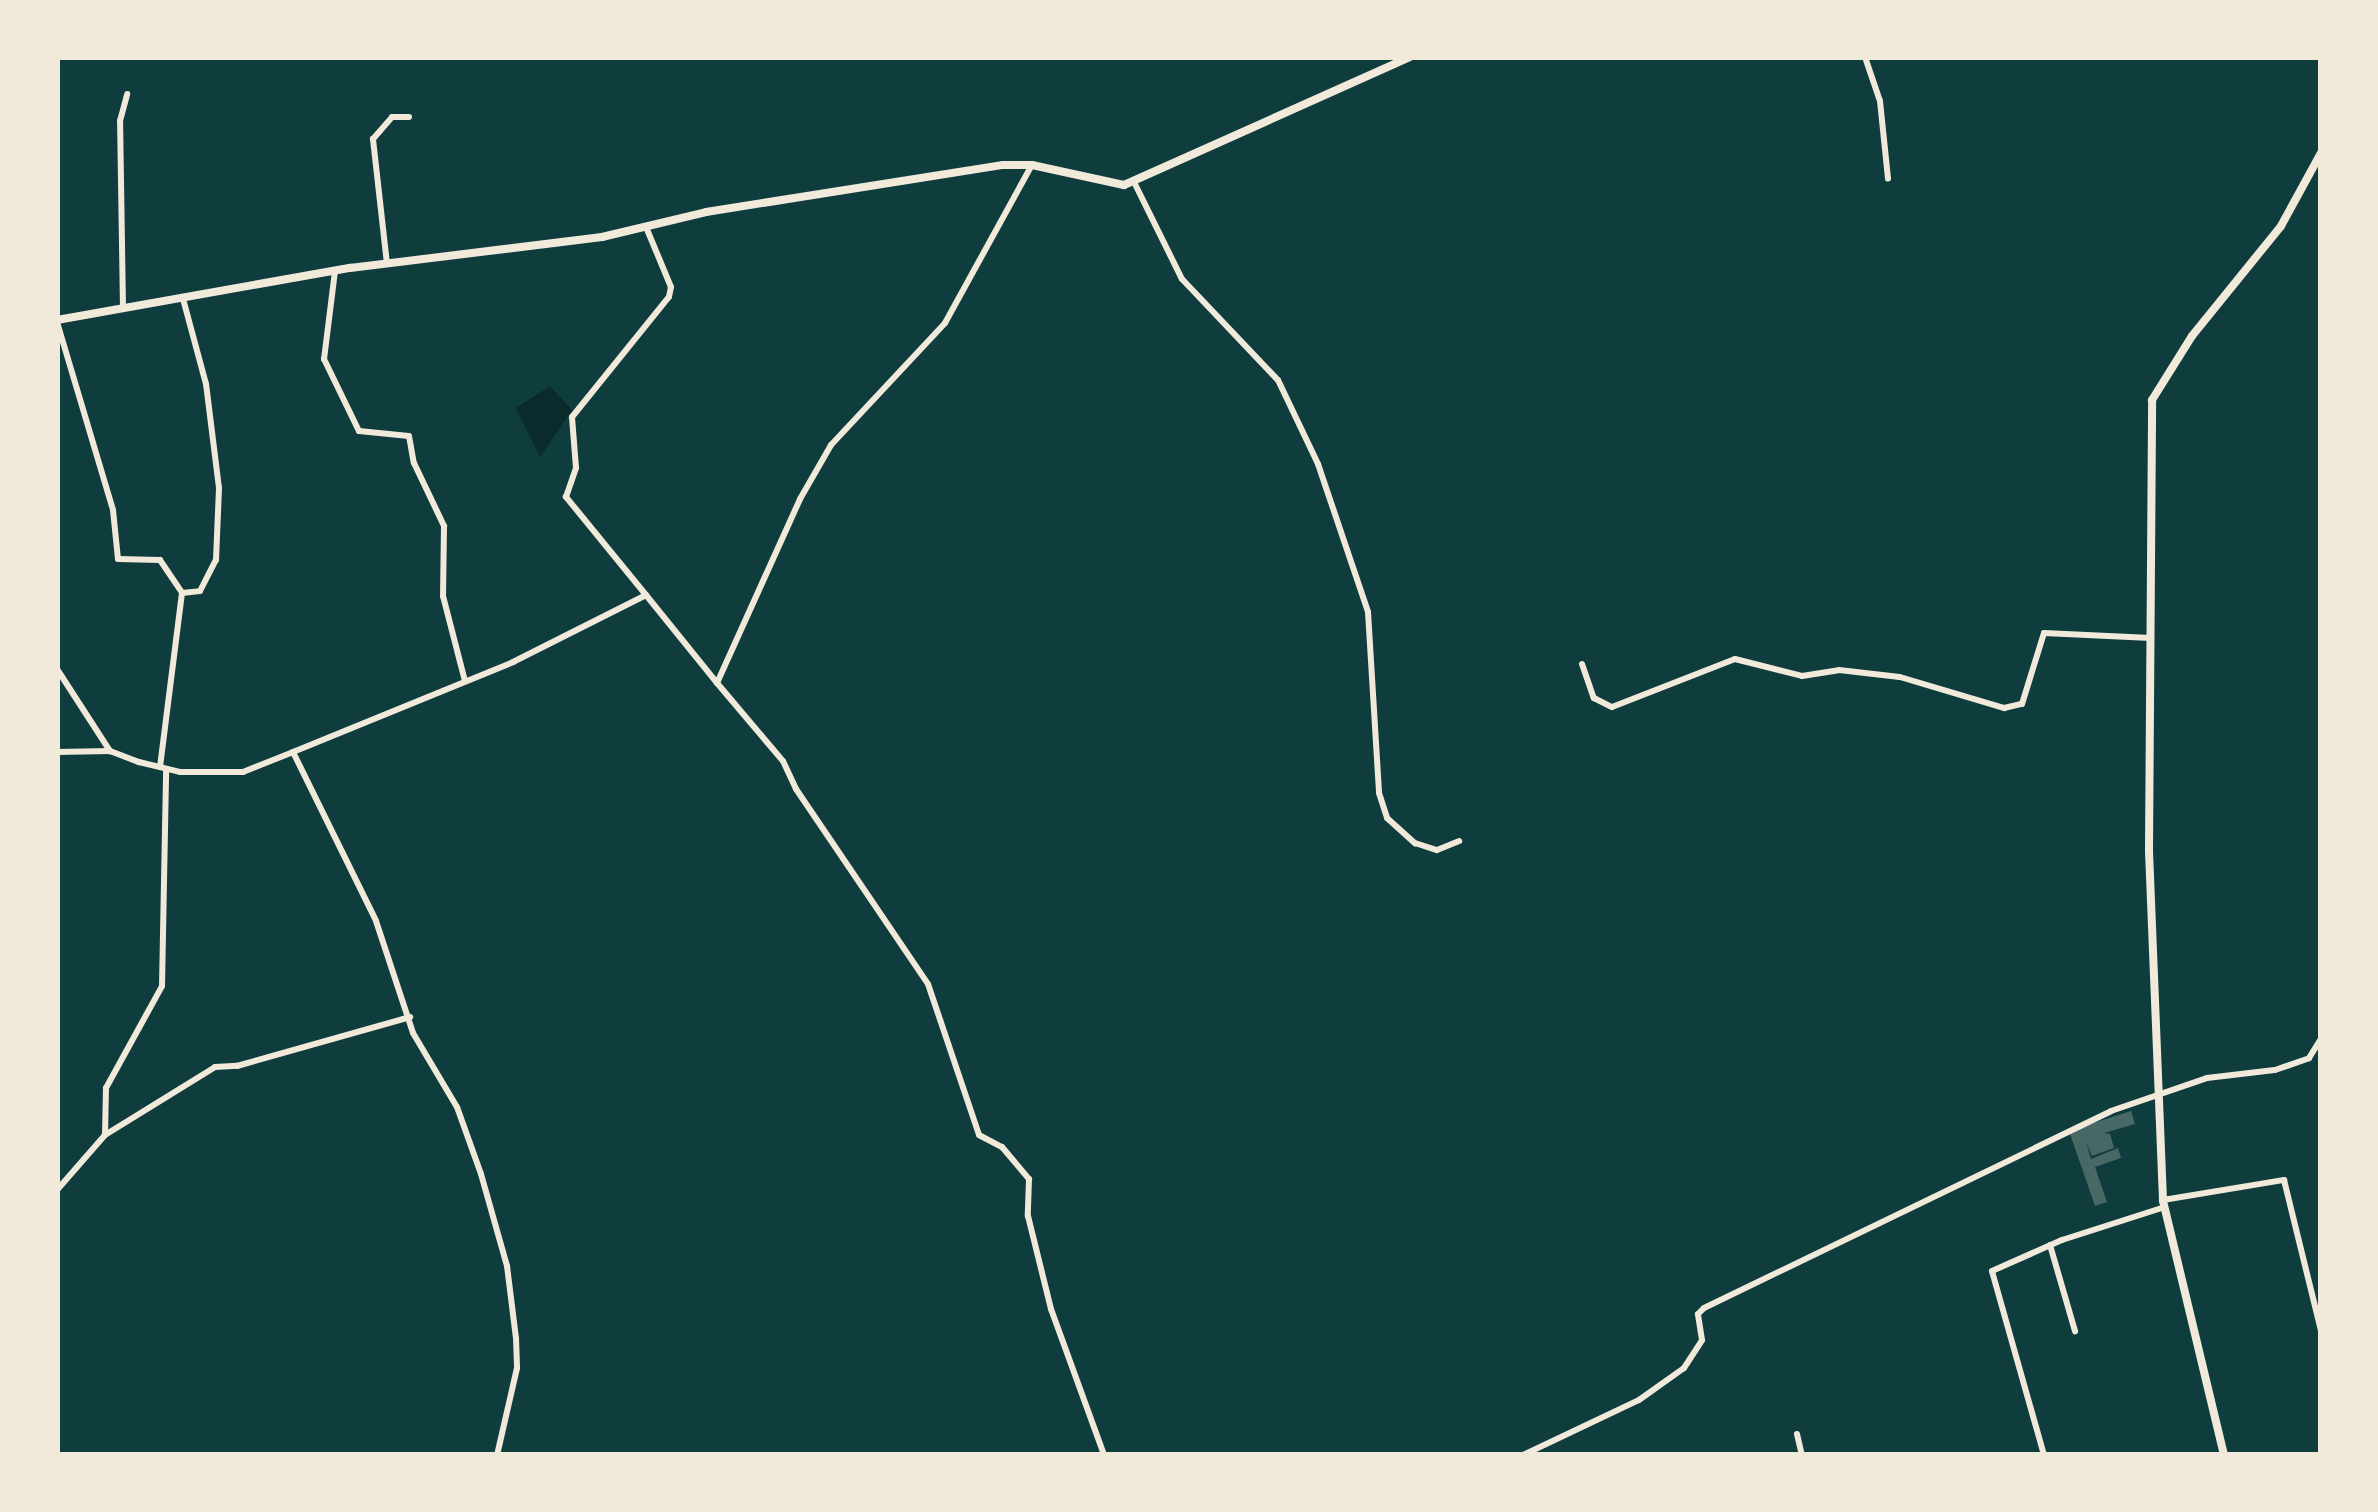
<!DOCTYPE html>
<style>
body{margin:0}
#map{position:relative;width:2378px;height:1512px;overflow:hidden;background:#0f3d3e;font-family:"Source Serif 4",serif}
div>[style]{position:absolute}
.water>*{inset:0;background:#0a2a2b}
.building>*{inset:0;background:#486865}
.minor>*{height:6px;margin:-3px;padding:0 3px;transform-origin:3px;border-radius:3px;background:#f1e9da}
.secondary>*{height:8px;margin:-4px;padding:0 4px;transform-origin:4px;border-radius:4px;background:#f1e9da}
span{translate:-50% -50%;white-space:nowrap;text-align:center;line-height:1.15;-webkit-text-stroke:12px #f1e9da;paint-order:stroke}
.frame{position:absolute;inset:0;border:60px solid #f1e9da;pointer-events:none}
</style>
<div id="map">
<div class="water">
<i style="clip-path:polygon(550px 386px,572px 410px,540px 457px,516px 408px)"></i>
</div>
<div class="building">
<i style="clip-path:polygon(2131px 1111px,2135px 1124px,2104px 1133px,2110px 1134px,2114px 1148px,2092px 1156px,2086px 1142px,2091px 1159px,2118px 1148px,2121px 1158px,2095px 1167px,2107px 1202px,2095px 1206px,2069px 1131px)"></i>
</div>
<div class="minor">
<i style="left:1865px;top:57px;width:46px;rotate:71.2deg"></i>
<i style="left:1880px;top:101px;width:78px;rotate:84.1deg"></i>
<i style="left:1134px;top:182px;width:108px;rotate:63.7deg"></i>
<i style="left:1182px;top:279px;width:139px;rotate:46.5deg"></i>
<i style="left:1278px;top:380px;width:93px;rotate:64.5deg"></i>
<i style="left:1318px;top:464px;width:156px;rotate:71.3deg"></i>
<i style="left:1368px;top:612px;width:181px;rotate:86.5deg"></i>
<i style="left:1379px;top:793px;width:26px;rotate:72deg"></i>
<i style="left:1387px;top:818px;width:38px;rotate:42deg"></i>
<i style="left:1415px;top:843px;width:23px;rotate:18deg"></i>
<i style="left:1437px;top:850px;width:24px;rotate:-22deg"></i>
<i style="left:387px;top:264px;width:126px;rotate:-96.4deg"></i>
<i style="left:373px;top:139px;width:29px;rotate:-49deg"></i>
<i style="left:392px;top:117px;width:17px"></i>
<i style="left:335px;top:271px;width:89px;rotate:97.1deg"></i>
<i style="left:324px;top:359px;width:80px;rotate:64.1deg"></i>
<i style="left:359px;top:431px;width:50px;rotate:5.7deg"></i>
<i style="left:409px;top:436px;width:27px;rotate:80deg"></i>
<i style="left:414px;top:463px;width:70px;rotate:64.5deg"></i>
<i style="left:444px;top:526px;width:70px;rotate:90.8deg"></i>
<i style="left:443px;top:596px;width:88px;rotate:75.5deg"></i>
<i style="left:123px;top:308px;width:187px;rotate:-90.9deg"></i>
<i style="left:120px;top:121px;width:28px;rotate:-75deg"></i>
<i style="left:57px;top:322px;width:196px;rotate:73.4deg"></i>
<i style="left:113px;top:510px;width:49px;rotate:84.2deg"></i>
<i style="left:118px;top:559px;width:42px;rotate:1.4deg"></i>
<i style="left:160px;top:560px;width:40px;rotate:56deg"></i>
<i style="left:182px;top:593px;width:18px;rotate:-6deg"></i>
<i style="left:200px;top:591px;width:35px;rotate:-63deg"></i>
<i style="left:216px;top:560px;width:72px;rotate:-87.6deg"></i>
<i style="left:219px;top:488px;width:105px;rotate:-97.1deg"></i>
<i style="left:206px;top:384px;width:88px;rotate:-105.1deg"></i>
<i style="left:646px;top:595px;width:127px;rotate:-129.2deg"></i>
<i style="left:566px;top:497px;width:31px;rotate:-71deg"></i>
<i style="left:576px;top:468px;width:51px;rotate:-94.5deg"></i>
<i style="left:572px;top:417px;width:154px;rotate:-51.1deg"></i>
<i style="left:669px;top:297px;width:10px;rotate:-79deg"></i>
<i style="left:671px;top:287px;width:65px;rotate:-112.6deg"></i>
<i style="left:1582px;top:664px;width:36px;rotate:71deg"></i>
<i style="left:1594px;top:698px;width:20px;rotate:27deg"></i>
<i style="left:1612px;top:707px;width:132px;rotate:-21.3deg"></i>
<i style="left:1735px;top:659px;width:69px;rotate:14.2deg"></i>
<i style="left:1802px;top:676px;width:37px;rotate:-9deg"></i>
<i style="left:1839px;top:670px;width:61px;rotate:6.5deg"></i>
<i style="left:1900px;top:677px;width:109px;rotate:16.6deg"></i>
<i style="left:2004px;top:708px;width:18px;rotate:-13deg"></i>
<i style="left:2022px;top:704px;width:74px;rotate:-72.8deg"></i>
<i style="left:2044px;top:633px;width:107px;rotate:2.7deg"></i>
<i style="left:57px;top:669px;width:98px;rotate:57.1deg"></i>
<i style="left:110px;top:751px;width:31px;rotate:21deg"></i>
<i style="left:139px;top:762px;width:42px;rotate:13.7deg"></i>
<i style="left:180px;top:772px;width:63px"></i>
<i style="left:243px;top:772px;width:54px;rotate:-21.8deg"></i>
<i style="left:293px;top:752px;width:188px;rotate:63.8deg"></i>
<i style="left:376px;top:921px;width:118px;rotate:71.7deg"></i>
<i style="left:413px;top:1033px;width:86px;rotate:59.3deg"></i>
<i style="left:457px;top:1107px;width:71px;rotate:70.3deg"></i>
<i style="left:481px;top:1174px;width:96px;rotate:74.2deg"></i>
<i style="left:507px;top:1266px;width:73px;rotate:82.9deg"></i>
<i style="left:516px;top:1338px;width:30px;rotate:88deg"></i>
<i style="left:517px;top:1368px;width:89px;rotate:102.9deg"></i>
<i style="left:717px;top:683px;width:102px;rotate:49.8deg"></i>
<i style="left:783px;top:761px;width:31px;rotate:65deg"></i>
<i style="left:796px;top:789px;width:235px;rotate:55.9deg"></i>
<i style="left:928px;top:984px;width:159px;rotate:71.3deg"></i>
<i style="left:979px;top:1135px;width:26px;rotate:28deg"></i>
<i style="left:1002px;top:1147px;width:42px;rotate:49.8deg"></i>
<i style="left:1029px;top:1179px;width:37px;rotate:92deg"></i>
<i style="left:1028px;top:1216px;width:96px;rotate:76.1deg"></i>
<i style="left:1051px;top:1309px;width:155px;rotate:70deg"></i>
<i style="left:57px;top:752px;width:53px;rotate:-1.1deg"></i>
<i style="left:293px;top:752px;width:238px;rotate:-22.2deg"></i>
<i style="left:513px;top:662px;width:149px;rotate:-26.7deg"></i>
<i style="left:646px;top:595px;width:113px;rotate:51.1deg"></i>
<i style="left:717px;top:683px;width:202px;rotate:-65.7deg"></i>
<i style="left:800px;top:499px;width:62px;rotate:-60.1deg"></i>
<i style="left:831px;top:445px;width:167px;rotate:-46.9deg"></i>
<i style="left:945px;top:323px;width:180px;rotate:-61.2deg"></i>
<i style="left:160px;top:767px;width:175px;rotate:-82.8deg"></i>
<i style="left:105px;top:1135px;width:129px;rotate:-31.7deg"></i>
<i style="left:215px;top:1067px;width:22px;rotate:-3deg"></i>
<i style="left:237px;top:1066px;width:180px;rotate:-15.8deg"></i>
<i style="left:57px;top:1190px;width:73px;rotate:-48.9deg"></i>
<i style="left:105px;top:1135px;width:47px;rotate:-88.8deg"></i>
<i style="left:106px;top:1088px;width:116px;rotate:-61.2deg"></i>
<i style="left:162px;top:986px;width:217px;rotate:-88.9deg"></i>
<i style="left:2163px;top:1200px;width:123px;rotate:-9.4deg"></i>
<i style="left:2284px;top:1180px;width:155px;rotate:76.2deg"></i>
<i style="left:2050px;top:1245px;width:90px;rotate:73.8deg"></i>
<i style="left:1797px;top:1434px;width:22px;rotate:77deg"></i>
<i style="left:1523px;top:1455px;width:128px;rotate:-25.4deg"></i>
<i style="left:1639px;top:1400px;width:55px;rotate:-35.4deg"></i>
<i style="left:1684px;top:1368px;width:33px;rotate:-57deg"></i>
<i style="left:1702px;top:1340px;width:26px;rotate:-99deg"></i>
<i style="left:1698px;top:1314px;width:8px;rotate:-45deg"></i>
<i style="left:1704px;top:1308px;width:452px;rotate:-25.8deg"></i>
<i style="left:2111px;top:1111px;width:102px;rotate:-19deg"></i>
<i style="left:2207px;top:1078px;width:68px;rotate:-6.7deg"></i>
<i style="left:2275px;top:1070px;width:36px;rotate:-19deg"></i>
<i style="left:2309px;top:1058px;width:22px;rotate:-58deg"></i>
<i style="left:2044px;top:1455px;width:191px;rotate:-105.8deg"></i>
<i style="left:1992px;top:1271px;width:77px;rotate:-23.9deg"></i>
<i style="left:2062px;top:1240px;width:108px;rotate:-17.8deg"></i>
<i style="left:2320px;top:1455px;width:1px;rotate:-45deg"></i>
</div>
<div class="secondary">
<i style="left:57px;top:320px;width:298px;rotate:-10.1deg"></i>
<i style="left:350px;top:268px;width:254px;rotate:-7deg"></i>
<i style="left:602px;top:237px;width:107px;rotate:-13.5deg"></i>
<i style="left:706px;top:212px;width:301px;rotate:-9deg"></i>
<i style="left:1003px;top:165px;width:29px"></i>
<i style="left:1032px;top:165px;width:94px;rotate:12.3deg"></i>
<i style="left:1124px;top:185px;width:313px;rotate:-24.1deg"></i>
<i style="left:2224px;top:1455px;width:262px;rotate:-103.5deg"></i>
<i style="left:2163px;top:1200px;width:350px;rotate:-92.3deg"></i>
<i style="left:2149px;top:850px;width:450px;rotate:-89.6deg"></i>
<i style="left:2152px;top:400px;width:75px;rotate:-58deg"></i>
<i style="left:2192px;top:336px;width:141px;rotate:-51deg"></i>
<i style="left:2281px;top:226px;width:83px;rotate:-61.3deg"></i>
</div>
<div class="frame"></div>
</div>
